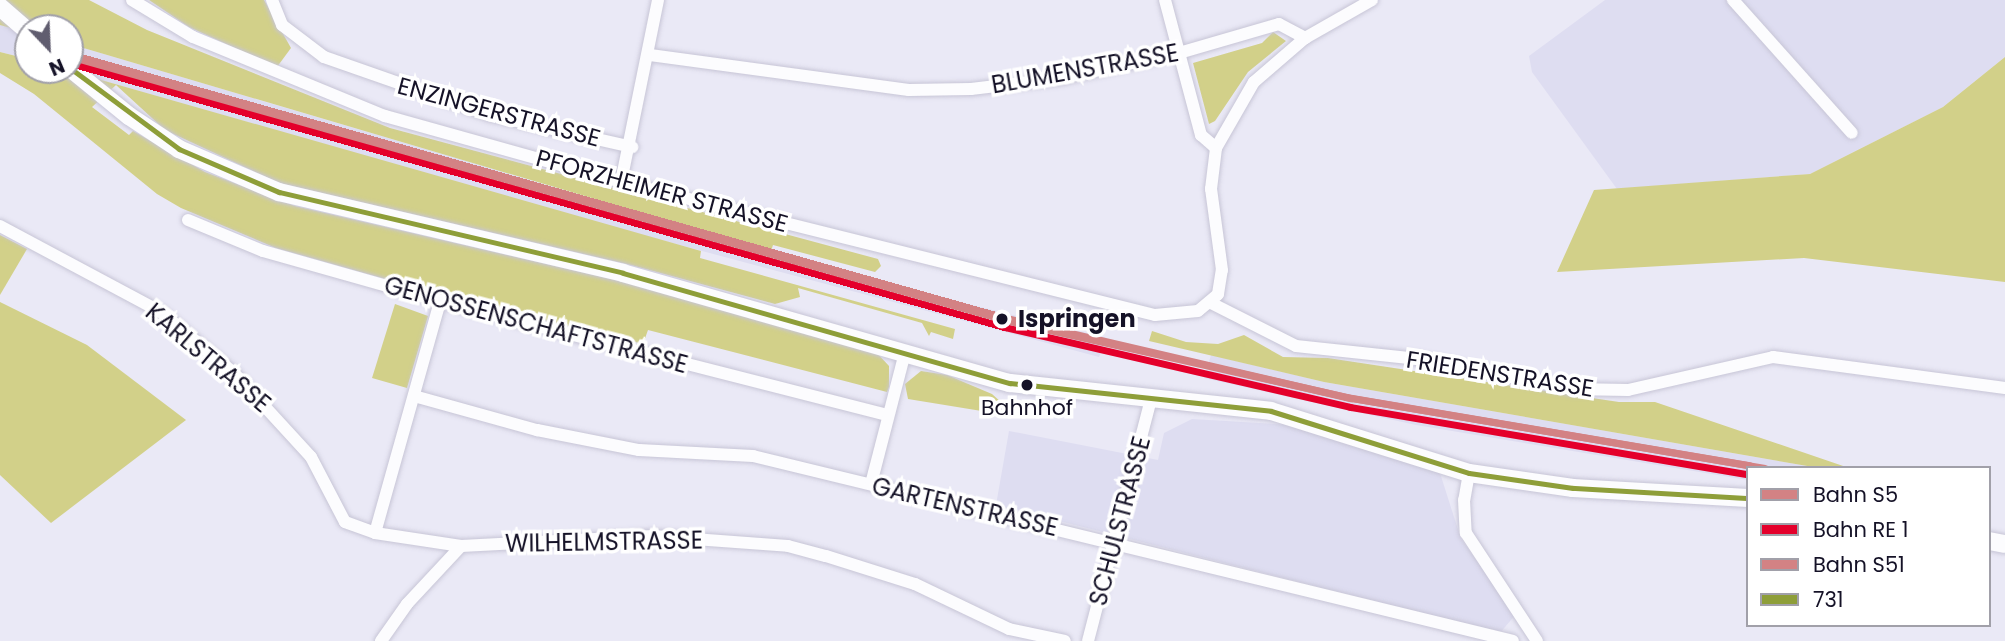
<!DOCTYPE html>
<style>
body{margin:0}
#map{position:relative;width:2005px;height:641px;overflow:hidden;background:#eae9f6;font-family:Poppins,sans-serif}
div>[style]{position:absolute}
.built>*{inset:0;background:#deddf1}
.green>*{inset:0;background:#d2d089}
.roads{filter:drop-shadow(0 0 2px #c7c5d6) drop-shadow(0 0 2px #c7c5d6)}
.street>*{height:12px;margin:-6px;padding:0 6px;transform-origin:6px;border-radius:6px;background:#fcfcfe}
.secondary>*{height:18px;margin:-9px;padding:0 9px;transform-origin:9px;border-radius:9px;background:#fcfcfe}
.bus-1>*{height:5px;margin:-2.5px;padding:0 2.5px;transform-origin:2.5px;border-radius:2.5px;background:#8e9e39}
.rail-1>*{height:7px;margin:-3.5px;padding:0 3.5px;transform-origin:3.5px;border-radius:3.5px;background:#d38284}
.rail-2>*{height:7px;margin:-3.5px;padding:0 3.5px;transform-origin:3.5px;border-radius:3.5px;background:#e4002b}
.rail-3>*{height:7px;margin:-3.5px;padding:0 3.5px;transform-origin:3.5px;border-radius:3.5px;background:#d38284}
.dots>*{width:19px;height:19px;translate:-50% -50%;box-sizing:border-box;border:4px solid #fff;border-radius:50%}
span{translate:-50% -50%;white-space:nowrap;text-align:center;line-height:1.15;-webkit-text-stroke:7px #fff;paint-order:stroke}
.bus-label{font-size:22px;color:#151227}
.street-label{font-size:24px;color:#151227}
.stop-label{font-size:24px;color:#151227;font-weight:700}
.left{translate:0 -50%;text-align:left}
.legend{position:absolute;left:1746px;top:466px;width:245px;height:161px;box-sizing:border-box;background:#fff;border:2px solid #a1a0a9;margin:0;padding:9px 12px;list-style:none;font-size:21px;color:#151227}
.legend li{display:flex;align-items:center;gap:14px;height:35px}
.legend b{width:35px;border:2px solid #a1a0a9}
.north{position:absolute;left:14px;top:14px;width:70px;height:70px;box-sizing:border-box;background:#fff;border:2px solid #a1a0a9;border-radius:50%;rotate:157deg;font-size:19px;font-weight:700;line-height:28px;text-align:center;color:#151227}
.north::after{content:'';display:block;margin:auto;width:24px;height:32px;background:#605d6f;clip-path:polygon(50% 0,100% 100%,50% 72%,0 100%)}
</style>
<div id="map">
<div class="built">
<i style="clip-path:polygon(1605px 0,2005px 0,2005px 57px,1943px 107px,1810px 174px,1617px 189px,1532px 72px,1529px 56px)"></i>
<i style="clip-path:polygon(0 25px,28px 33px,28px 59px,0 52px)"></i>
<i style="clip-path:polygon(70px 44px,865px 279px,1107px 338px,1099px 357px,515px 201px,66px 70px,70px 70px)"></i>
<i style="clip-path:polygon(1211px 355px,1324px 382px,1819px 468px,1748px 468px,1748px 480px,1416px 425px,1204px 378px)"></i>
<i style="clip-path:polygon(1192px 419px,1292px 425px,1440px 473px,1461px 539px,1516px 614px,1500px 633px,996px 505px,1009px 431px,1158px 460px,1164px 433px)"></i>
</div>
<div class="green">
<i style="clip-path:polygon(0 0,89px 0,147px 30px,390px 128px,878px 259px,881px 266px,875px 272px,773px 245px,771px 251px,70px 44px,70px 28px,28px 28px,28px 33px,0 25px)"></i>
<i style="clip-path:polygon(149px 0,264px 0,291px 48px,277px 67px,189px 27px)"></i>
<i style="clip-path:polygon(1273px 32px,1286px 41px,1248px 72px,1215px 121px,1209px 124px,1193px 63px,1262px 43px)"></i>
<i style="clip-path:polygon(0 52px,28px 59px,28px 70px,66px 70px,701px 251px,700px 258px,955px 329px,953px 339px,931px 332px,929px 336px,922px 323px,798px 288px,800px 297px,775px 304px,631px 265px,279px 183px,165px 130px,116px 85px,92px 107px,129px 135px,133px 131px,205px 172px,295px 206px,637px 285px,876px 352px,889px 366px,889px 387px,887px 392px,648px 330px,643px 344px,456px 299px,276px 248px,181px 208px,157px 194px,34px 94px,0 73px)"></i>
<i style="clip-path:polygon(2005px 57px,2005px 282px,1804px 258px,1557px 272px,1594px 190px,1810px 174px,1943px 107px)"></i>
<i style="clip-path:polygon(0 235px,27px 249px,0 295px)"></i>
<i style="clip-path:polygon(0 302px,87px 345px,186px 420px,51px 523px,0 475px)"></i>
<i style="clip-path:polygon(395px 304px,428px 316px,407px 388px,372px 378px)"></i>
<i style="clip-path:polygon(1152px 331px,1186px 342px,1218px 344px,1244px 335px,1283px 357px,1328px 358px,1619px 402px,1655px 402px,1849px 468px,1819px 468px,1324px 382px,1149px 341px)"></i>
<i style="clip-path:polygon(921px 371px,947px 375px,992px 394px,1002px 403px,1000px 414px,908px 399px,905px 384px)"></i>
</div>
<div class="roads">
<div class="street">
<i style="left:132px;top:0;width:71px;rotate:31.2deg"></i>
<i style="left:193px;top:37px;width:208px;rotate:22.4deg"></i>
<i style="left:385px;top:116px;width:245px;rotate:15.6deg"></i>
<i style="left:621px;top:182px;width:550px;rotate:13.99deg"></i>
<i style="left:1155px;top:315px;width:43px;rotate:-5.3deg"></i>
<i style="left:1198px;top:311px;width:26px;rotate:-40deg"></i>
<i style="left:1218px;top:294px;width:24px;rotate:-81deg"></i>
<i style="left:1222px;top:270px;width:82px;rotate:-97.7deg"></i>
<i style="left:1211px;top:189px;width:41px;rotate:-83deg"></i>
<i style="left:1216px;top:148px;width:76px;rotate:-60.1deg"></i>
<i style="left:1254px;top:82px;width:67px;rotate:-40.8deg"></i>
<i style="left:1305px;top:38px;width:77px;rotate:-29.6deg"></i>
<i style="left:272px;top:0;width:27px;rotate:68deg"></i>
<i style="left:282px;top:25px;width:53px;rotate:37.3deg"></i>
<i style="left:324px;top:57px;width:176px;rotate:19.3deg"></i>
<i style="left:490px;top:115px;width:146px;rotate:12.7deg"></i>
<i style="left:1165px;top:0;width:140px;rotate:75.1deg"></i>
<i style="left:1201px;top:135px;width:20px;rotate:41deg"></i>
<i style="left:1733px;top:0;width:178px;rotate:48.2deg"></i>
<i style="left:650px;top:55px;width:261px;rotate:7.7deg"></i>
<i style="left:909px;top:90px;width:62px;rotate:-0.9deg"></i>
<i style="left:971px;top:89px;width:93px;rotate:-6.8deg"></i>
<i style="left:1063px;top:78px;width:119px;rotate:-12.2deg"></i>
<i style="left:1179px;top:53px;width:104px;rotate:-16.2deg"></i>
<i style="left:1279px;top:24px;width:30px;rotate:28deg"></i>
<i style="left:621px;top:182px;width:186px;rotate:-78.5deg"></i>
<i style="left:188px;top:220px;width:81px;rotate:22.5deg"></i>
<i style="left:263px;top:251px;width:184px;rotate:15.8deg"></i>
<i style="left:440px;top:301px;width:462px;rotate:14.3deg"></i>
<i style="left:0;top:226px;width:183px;rotate:28.1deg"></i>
<i style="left:161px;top:312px;width:95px;rotate:39.9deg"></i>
<i style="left:234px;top:373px;width:114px;rotate:47.5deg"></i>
<i style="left:311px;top:457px;width:73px;rotate:62.4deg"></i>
<i style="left:345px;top:522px;width:32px;rotate:20deg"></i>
<i style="left:375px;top:533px;width:87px;rotate:8.6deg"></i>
<i style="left:1211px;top:303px;width:95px;rotate:26.8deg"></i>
<i style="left:1296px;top:346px;width:123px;rotate:6.1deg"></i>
<i style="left:1418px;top:359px;width:157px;rotate:11deg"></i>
<i style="left:1572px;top:389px;width:56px;rotate:1deg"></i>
<i style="left:1628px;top:390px;width:149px;rotate:-12.8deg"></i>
<i style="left:1773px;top:357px;width:234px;rotate:7.6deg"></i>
<i style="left:414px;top:396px;width:128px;rotate:15.5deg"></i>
<i style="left:537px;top:430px;width:104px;rotate:11.1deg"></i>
<i style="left:639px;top:450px;width:114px;rotate:3deg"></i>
<i style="left:753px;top:456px;width:782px;rotate:13.68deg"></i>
<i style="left:1469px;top:473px;width:27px;rotate:100deg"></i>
<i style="left:1464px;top:500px;width:33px;rotate:87deg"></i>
<i style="left:1466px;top:533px;width:129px;rotate:56.7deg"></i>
<i style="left:871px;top:484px;width:135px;rotate:-75.5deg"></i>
<i style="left:375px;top:533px;width:241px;rotate:-74.3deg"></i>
<i style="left:381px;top:641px;width:45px;rotate:-54.9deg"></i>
<i style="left:407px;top:604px;width:79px;rotate:-47deg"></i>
<i style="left:461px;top:546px;width:192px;rotate:-3deg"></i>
<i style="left:653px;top:536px;width:135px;rotate:4.2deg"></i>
<i style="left:788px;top:546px;width:39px;rotate:15deg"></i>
<i style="left:826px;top:556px;width:93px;rotate:17.5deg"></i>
<i style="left:915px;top:584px;width:104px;rotate:25.6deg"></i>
<i style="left:1009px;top:629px;width:57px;rotate:12.1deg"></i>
<i style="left:1088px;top:641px;width:249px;rotate:-75.4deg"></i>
</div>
<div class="secondary">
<i style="left:0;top:7px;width:37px;rotate:41deg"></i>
<i style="left:70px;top:68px;width:76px;rotate:39.1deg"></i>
<i style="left:129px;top:116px;width:60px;rotate:33.4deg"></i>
<i style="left:179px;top:149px;width:109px;rotate:23.3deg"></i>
<i style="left:279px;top:192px;width:353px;rotate:13.2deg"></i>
<i style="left:623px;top:273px;width:402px;rotate:15.9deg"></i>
<i style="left:1010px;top:383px;width:262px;rotate:6.1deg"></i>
<i style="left:1271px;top:411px;width:207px;rotate:17.4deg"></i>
<i style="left:1469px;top:473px;width:105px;rotate:8.2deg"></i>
<i style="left:1573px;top:488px;width:175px;rotate:3.3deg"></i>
<i style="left:1989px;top:541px;width:16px;rotate:11deg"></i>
</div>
</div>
<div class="bus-1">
<i style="left:70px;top:68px;width:136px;rotate:36.6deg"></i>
<i style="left:179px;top:149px;width:109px;rotate:23.3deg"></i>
<i style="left:279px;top:192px;width:353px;rotate:13.2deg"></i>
<i style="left:623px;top:273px;width:402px;rotate:15.9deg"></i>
<i style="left:1010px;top:383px;width:262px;rotate:6.1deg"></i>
<i style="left:1271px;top:411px;width:207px;rotate:17.4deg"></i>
<i style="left:1469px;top:473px;width:105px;rotate:8.2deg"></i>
<i style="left:1573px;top:488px;width:175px;rotate:3.3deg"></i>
</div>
<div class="rail-1">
<i style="left:70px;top:54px;width:973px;rotate:15.75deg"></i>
<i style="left:1006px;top:318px;width:354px;rotate:13.1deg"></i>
<i style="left:1351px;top:398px;width:419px;rotate:9.6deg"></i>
</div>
<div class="rail-2">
<i style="left:70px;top:63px;width:971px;rotate:15.78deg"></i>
<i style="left:1004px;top:327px;width:355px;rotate:13deg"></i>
<i style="left:1350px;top:407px;width:404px;rotate:9.6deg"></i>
</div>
<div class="rail-3">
<i style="left:72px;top:57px;width:969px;rotate:15.74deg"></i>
<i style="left:1005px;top:320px;width:350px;rotate:12.7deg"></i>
<i style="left:1346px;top:397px;width:409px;rotate:9.6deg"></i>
</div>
<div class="dots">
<i style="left:1002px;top:319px;background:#151227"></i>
<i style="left:1027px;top:385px;background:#151227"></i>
</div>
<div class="bus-label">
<span style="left:1027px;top:408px">Bahnhof</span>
</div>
<div class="street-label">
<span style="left:1085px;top:69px;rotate:-10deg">BLUMENSTRASSE</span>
<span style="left:499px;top:112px;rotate:15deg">ENZINGERSTRASSE</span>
<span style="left:662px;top:191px;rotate:15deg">PFORZHEIMER STRASSE</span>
<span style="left:536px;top:325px;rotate:15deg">GENOSSENSCHAFTSTRASSE</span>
<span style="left:208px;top:358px;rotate:40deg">KARLSTRASSE</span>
<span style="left:1500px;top:374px;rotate:9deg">FRIEDENSTRASSE</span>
<span style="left:965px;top:507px;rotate:13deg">GARTENSTRASSE</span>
<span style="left:1120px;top:521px;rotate:-75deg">SCHULSTRASSE</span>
<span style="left:604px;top:542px;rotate:-1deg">WILHELMSTRASSE</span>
</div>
<div class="stop-label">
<span class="left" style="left:1018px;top:319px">Ispringen</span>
</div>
<ul class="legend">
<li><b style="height:9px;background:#d38284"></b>Bahn S5</li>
<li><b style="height:9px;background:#e4002b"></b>Bahn RE 1</li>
<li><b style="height:9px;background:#d38284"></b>Bahn S51</li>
<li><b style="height:9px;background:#8e9e39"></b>731</li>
</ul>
<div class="north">N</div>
</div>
